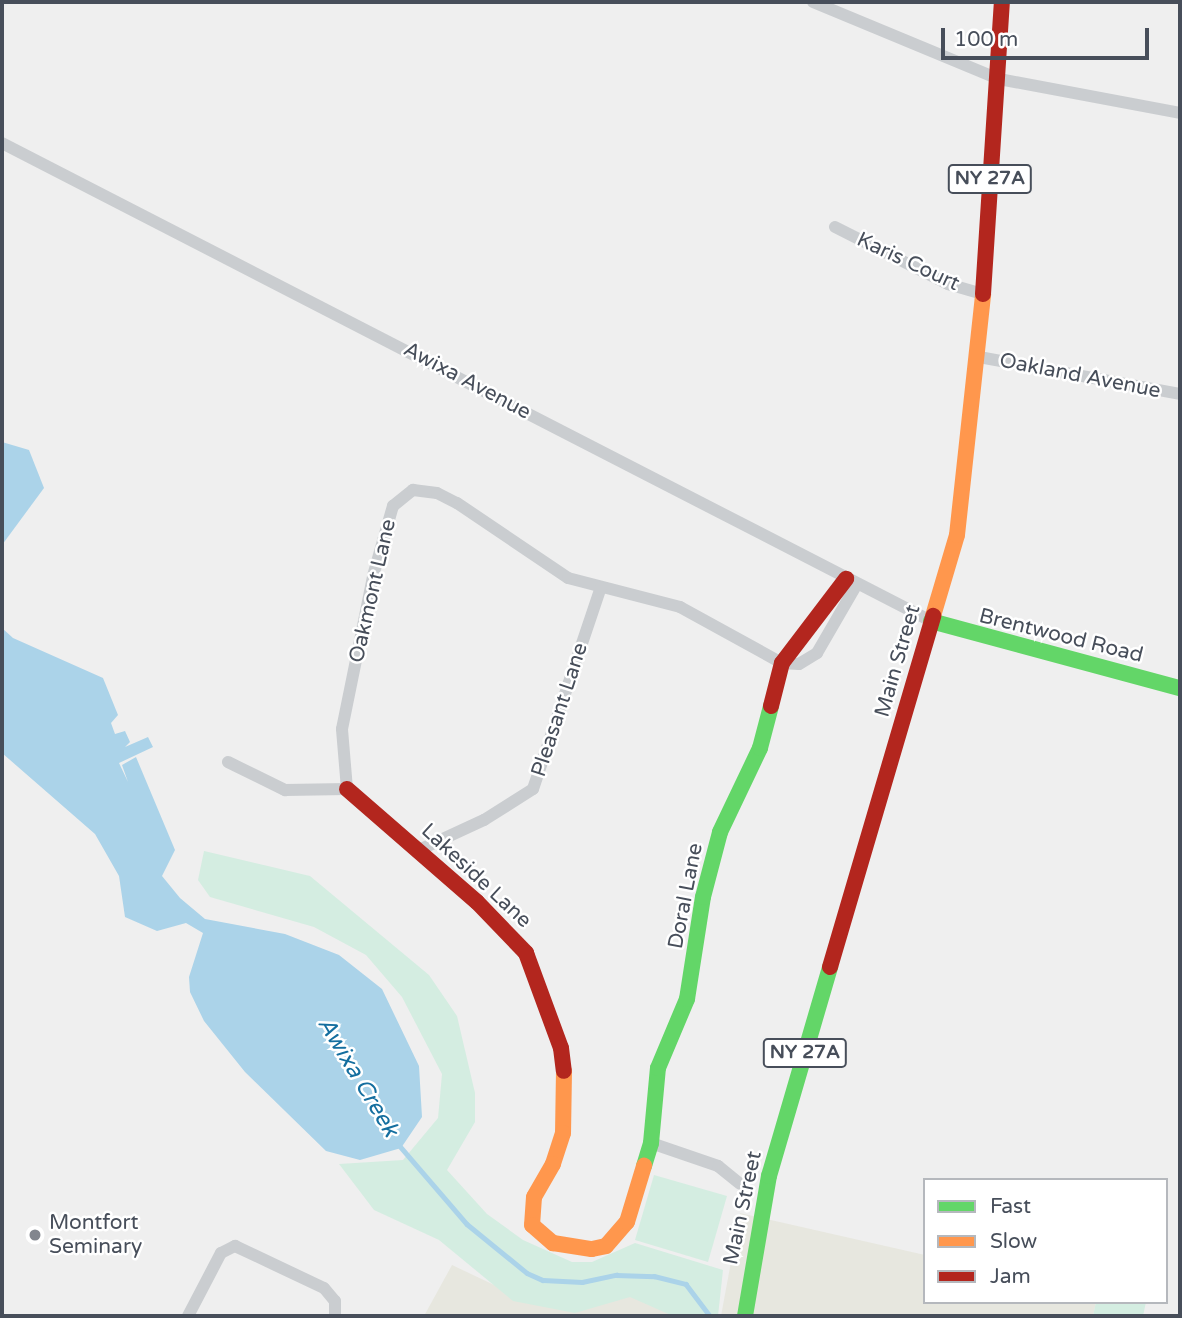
<!DOCTYPE html>
<style>
body{margin:0}
#map{position:relative;width:1182px;height:1318px;overflow:hidden;background:#efefef;font-family:"Varela Round",sans-serif}
div>[style]{position:absolute}
.commercial>*{inset:0;background:#e7e7df}
.green>*{inset:0;background:#d4ede1}
.water>*{inset:0;background:#abd3e9}
.stream>*{height:4.5px;margin:-2.25px;padding:0 2.25px;transform-origin:2.25px;border-radius:2.25px;background:#abd3e9}
.street>*{height:12px;margin:-6px;padding:0 6px;transform-origin:6px;border-radius:6px;background:#cacdd0}
.fast>*{height:16px;margin:-8px;padding:0 8px;transform-origin:8px;border-radius:8px;background:#63d668}
.slow>*{height:16px;margin:-8px;padding:0 8px;transform-origin:8px;border-radius:8px;background:#ff974d}
.jam>*{height:16px;margin:-8px;padding:0 8px;transform-origin:8px;border-radius:8px;background:#b3261e}
.dots>*{width:19px;height:19px;translate:-50% -50%;box-sizing:border-box;border:4px solid #fff;border-radius:50%}
span{translate:-50% -50%;white-space:nowrap;text-align:center;line-height:1.15;-webkit-text-stroke:5px #fff;paint-order:stroke}
.shield-label span{padding:2px 5px;background:#fff;border:2px solid;border-radius:5px;-webkit-text-stroke-width:0}
.shield-label{font-size:19px;color:#474e5a;font-weight:700}
.street-label{font-size:21px;color:#474e5a}
.poi-label{font-size:21px;color:#474e5a}
.left{translate:0 -50%;text-align:left}
.water-label{font-size:23px;color:#146e9f;font-style:italic}
.frame{position:absolute;inset:0;border:4px solid #474e5a;pointer-events:none}
.legend{position:absolute;left:923px;top:1178px;width:245px;height:126px;box-sizing:border-box;background:#fff;border:2px solid #b5b8bd;margin:0;padding:9px 12px;list-style:none;font-size:21px;color:#474e5a}
.legend li{display:flex;align-items:center;gap:14px;height:35px}
.legend b{width:35px;border:2px solid #b5b8bd}
.scale{position:absolute;left:941px;top:28px;width:208px;height:32px;box-sizing:border-box;border:4px solid #474e5a;border-top:0;padding-left:9px;font-size:21px;line-height:24px;white-space:nowrap;color:#474e5a;-webkit-text-stroke:5px #fff;paint-order:stroke}
</style>
<div id="map">
<div class="commercial">
<i style="clip-path:polygon(740px 1213px,925px 1255px,925px 1302px,1096px 1302px,1093px 1316px,721px 1316px)"></i>
<i style="clip-path:polygon(452px 1265px,532px 1303px,613px 1283px,691px 1316px,424px 1316px)"></i>
</div>
<div class="green">
<i style="clip-path:polygon(204px 851px,310px 876px,429px 975px,457px 1016px,475px 1093px,475px 1122px,447px 1170px,487px 1214px,523px 1240px,572px 1262px,592px 1262px,635px 1243px,723px 1270px,718px 1316px,673px 1316px,630px 1297px,575px 1313px,513px 1301px,439px 1240px,374px 1210px,339px 1164px,403px 1160px,438px 1118px,442px 1074px,402px 997px,366px 955px,314px 927px,210px 897px,198px 880px)"></i>
<i style="clip-path:polygon(654px 1175px,727px 1196px,708px 1262px,635px 1240px)"></i>
<i style="clip-path:polygon(1096px 1302px,1146px 1302px,1143px 1316px,1093px 1316px)"></i>
</div>
<div class="water">
<i style="clip-path:polygon(2px 442px,29px 450px,44px 488px,2px 545px)"></i>
<i style="clip-path:polygon(2px 628px,13px 638px,103px 678px,118px 715px,111px 723px,115px 734px,125px 731px,130px 742px,125px 747px,148px 737px,153px 747px,119px 763px,128px 782px,122px 765px,136px 757px,175px 850px,162px 876px,180px 898px,205px 919px,285px 934px,339px 955px,382px 989px,419px 1066px,422px 1117px,401px 1148px,360px 1160px,326px 1151px,245px 1072px,204px 1021px,190px 992px,189px 977px,203px 933px,186px 923px,157px 931px,125px 917px,119px 876px,95px 834px,2px 753px)"></i>
</div>
<div class="stream">
<i style="left:399px;top:1145px;width:104px;rotate:49.3deg"></i>
<i style="left:467px;top:1224px;width:77px;rotate:39.2deg"></i>
<i style="left:527px;top:1273px;width:17px;rotate:24deg"></i>
<i style="left:543px;top:1280px;width:39px;rotate:3deg"></i>
<i style="left:582px;top:1282px;width:35px;rotate:-12deg"></i>
<i style="left:616px;top:1275px;width:38px;rotate:2deg"></i>
<i style="left:654px;top:1276px;width:33px;rotate:14deg"></i>
<i style="left:686px;top:1284px;width:40px;rotate:53deg"></i>
</div>
<div class="street">
<i style="left:813px;top:2px;width:201px;rotate:22.5deg"></i>
<i style="left:999px;top:79px;width:184px;rotate:10.6deg"></i>
<i style="left:2px;top:143px;width:1045px;rotate:27.23deg"></i>
<i style="left:835px;top:227px;width:127px;rotate:26.8deg"></i>
<i style="left:948px;top:284px;width:36px;rotate:16deg"></i>
<i style="left:979px;top:357px;width:204px;rotate:10.4deg"></i>
<i style="left:228px;top:762px;width:64px;rotate:26.2deg"></i>
<i style="left:285px;top:790px;width:62px;rotate:-0.9deg"></i>
<i style="left:347px;top:789px;width:60px;rotate:-94.8deg"></i>
<i style="left:342px;top:729px;width:156px;rotate:-78.5deg"></i>
<i style="left:373px;top:576px;width:73px;rotate:-74.1deg"></i>
<i style="left:393px;top:506px;width:26px;rotate:-39deg"></i>
<i style="left:413px;top:490px;width:24px;rotate:7deg"></i>
<i style="left:437px;top:493px;width:22px;rotate:27deg"></i>
<i style="left:457px;top:503px;width:134px;rotate:34deg"></i>
<i style="left:568px;top:578px;width:116px;rotate:14.5deg"></i>
<i style="left:680px;top:607px;width:116px;rotate:28.8deg"></i>
<i style="left:782px;top:663px;width:17px;rotate:3deg"></i>
<i style="left:799px;top:664px;width:21px;rotate:-31deg"></i>
<i style="left:817px;top:653px;width:80px;rotate:-59.9deg"></i>
<i style="left:419px;top:850px;width:72px;rotate:-24.8deg"></i>
<i style="left:484px;top:820px;width:58px;rotate:-32.3deg"></i>
<i style="left:533px;top:789px;width:213px;rotate:-71.4deg"></i>
<i style="left:651px;top:1143px;width:71px;rotate:18.9deg"></i>
<i style="left:718px;top:1166px;width:28px;rotate:39deg"></i>
<i style="left:188px;top:1316px;width:71px;rotate:-62.4deg"></i>
<i style="left:221px;top:1253px;width:16px;rotate:-27deg"></i>
<i style="left:235px;top:1246px;width:98px;rotate:25.3deg"></i>
<i style="left:324px;top:1288px;width:17px;rotate:50deg"></i>
<i style="left:335px;top:1301px;width:15px;rotate:90deg"></i>
</div>
<div class="fast">
<i style="left:931px;top:621px;width:258px;rotate:15.1deg"></i>
<i style="left:644px;top:1166px;width:24px;rotate:-73deg"></i>
<i style="left:651px;top:1143px;width:75px;rotate:-84.7deg"></i>
<i style="left:658px;top:1068px;width:75px;rotate:-67.2deg"></i>
<i style="left:687px;top:999px;width:103px;rotate:-81.1deg"></i>
<i style="left:703px;top:897px;width:67px;rotate:-75.3deg"></i>
<i style="left:720px;top:832px;width:93px;rotate:-64.5deg"></i>
<i style="left:760px;top:748px;width:43px;rotate:-75.3deg"></i>
<i style="left:745px;top:1316px;width:142px;rotate:-80.3deg"></i>
<i style="left:769px;top:1176px;width:218px;rotate:-73.7deg"></i>
</div>
<div class="slow">
<i style="left:933px;top:616px;width:84px;rotate:-73.5deg"></i>
<i style="left:957px;top:535px;width:242px;rotate:-83.8deg"></i>
<i style="left:564px;top:1071px;width:62px;rotate:90.9deg"></i>
<i style="left:563px;top:1133px;width:33px;rotate:108deg"></i>
<i style="left:553px;top:1164px;width:38px;rotate:120deg"></i>
<i style="left:534px;top:1197px;width:28px;rotate:94deg"></i>
<i style="left:532px;top:1225px;width:28px;rotate:41deg"></i>
<i style="left:553px;top:1243px;width:39px;rotate:9deg"></i>
<i style="left:592px;top:1249px;width:14px;rotate:-12deg"></i>
<i style="left:606px;top:1246px;width:32px;rotate:-49deg"></i>
<i style="left:627px;top:1222px;width:59px;rotate:-73.1deg"></i>
</div>
<div class="jam">
<i style="left:983px;top:294px;width:293px;rotate:-86.3deg"></i>
<i style="left:771px;top:706px;width:44px;rotate:-75.7deg"></i>
<i style="left:782px;top:663px;width:106px;rotate:-52.7deg"></i>
<i style="left:347px;top:789px;width:172px;rotate:41deg"></i>
<i style="left:477px;top:902px;width:71px;rotate:46.1deg"></i>
<i style="left:526px;top:953px;width:101px;rotate:69.8deg"></i>
<i style="left:561px;top:1048px;width:23px;rotate:83deg"></i>
<i style="left:830px;top:967px;width:366px;rotate:-73.6deg"></i>
</div>
<div class="dots">
<i style="left:35px;top:1235px;background:#82868e"></i>
</div>
<div class="shield-label">
<span style="left:990px;top:179px">NY 27A</span>
<span style="left:805px;top:1053px">NY 27A</span>
</div>
<div class="street-label">
<span style="left:908px;top:262px;rotate:25deg">Karis Court</span>
<span style="left:1080px;top:376px;rotate:11deg">Oakland Avenue</span>
<span style="left:467px;top:381px;rotate:28deg">Awixa Avenue</span>
<span style="left:373px;top:591px;rotate:-77deg">Oakmont Lane</span>
<span style="left:1061px;top:636px;rotate:14deg">Brentwood Road</span>
<span style="left:898px;top:661px;rotate:-74deg">Main Street</span>
<span style="left:560px;top:710px;rotate:-72deg">Pleasant Lane</span>
<span style="left:476px;top:876px;rotate:43deg">Lakeside Lane</span>
<span style="left:686px;top:896px;rotate:-79deg">Doral Lane</span>
<span style="left:743px;top:1208px;rotate:-78deg">Main Street</span>
</div>
<div class="poi-label">
<span class="left" style="left:49px;top:1235px">Montfort<br>Seminary</span>
</div>
<div class="water-label">
<span style="left:358px;top:1077px;rotate:59deg">Awixa Creek</span>
</div>
<div class="frame"></div>
<ul class="legend">
<li><b style="height:9px;background:#63d668"></b>Fast</li>
<li><b style="height:9px;background:#ff974d"></b>Slow</li>
<li><b style="height:9px;background:#b3261e"></b>Jam</li>
</ul>
<div class="scale">100 m</div>
</div>
